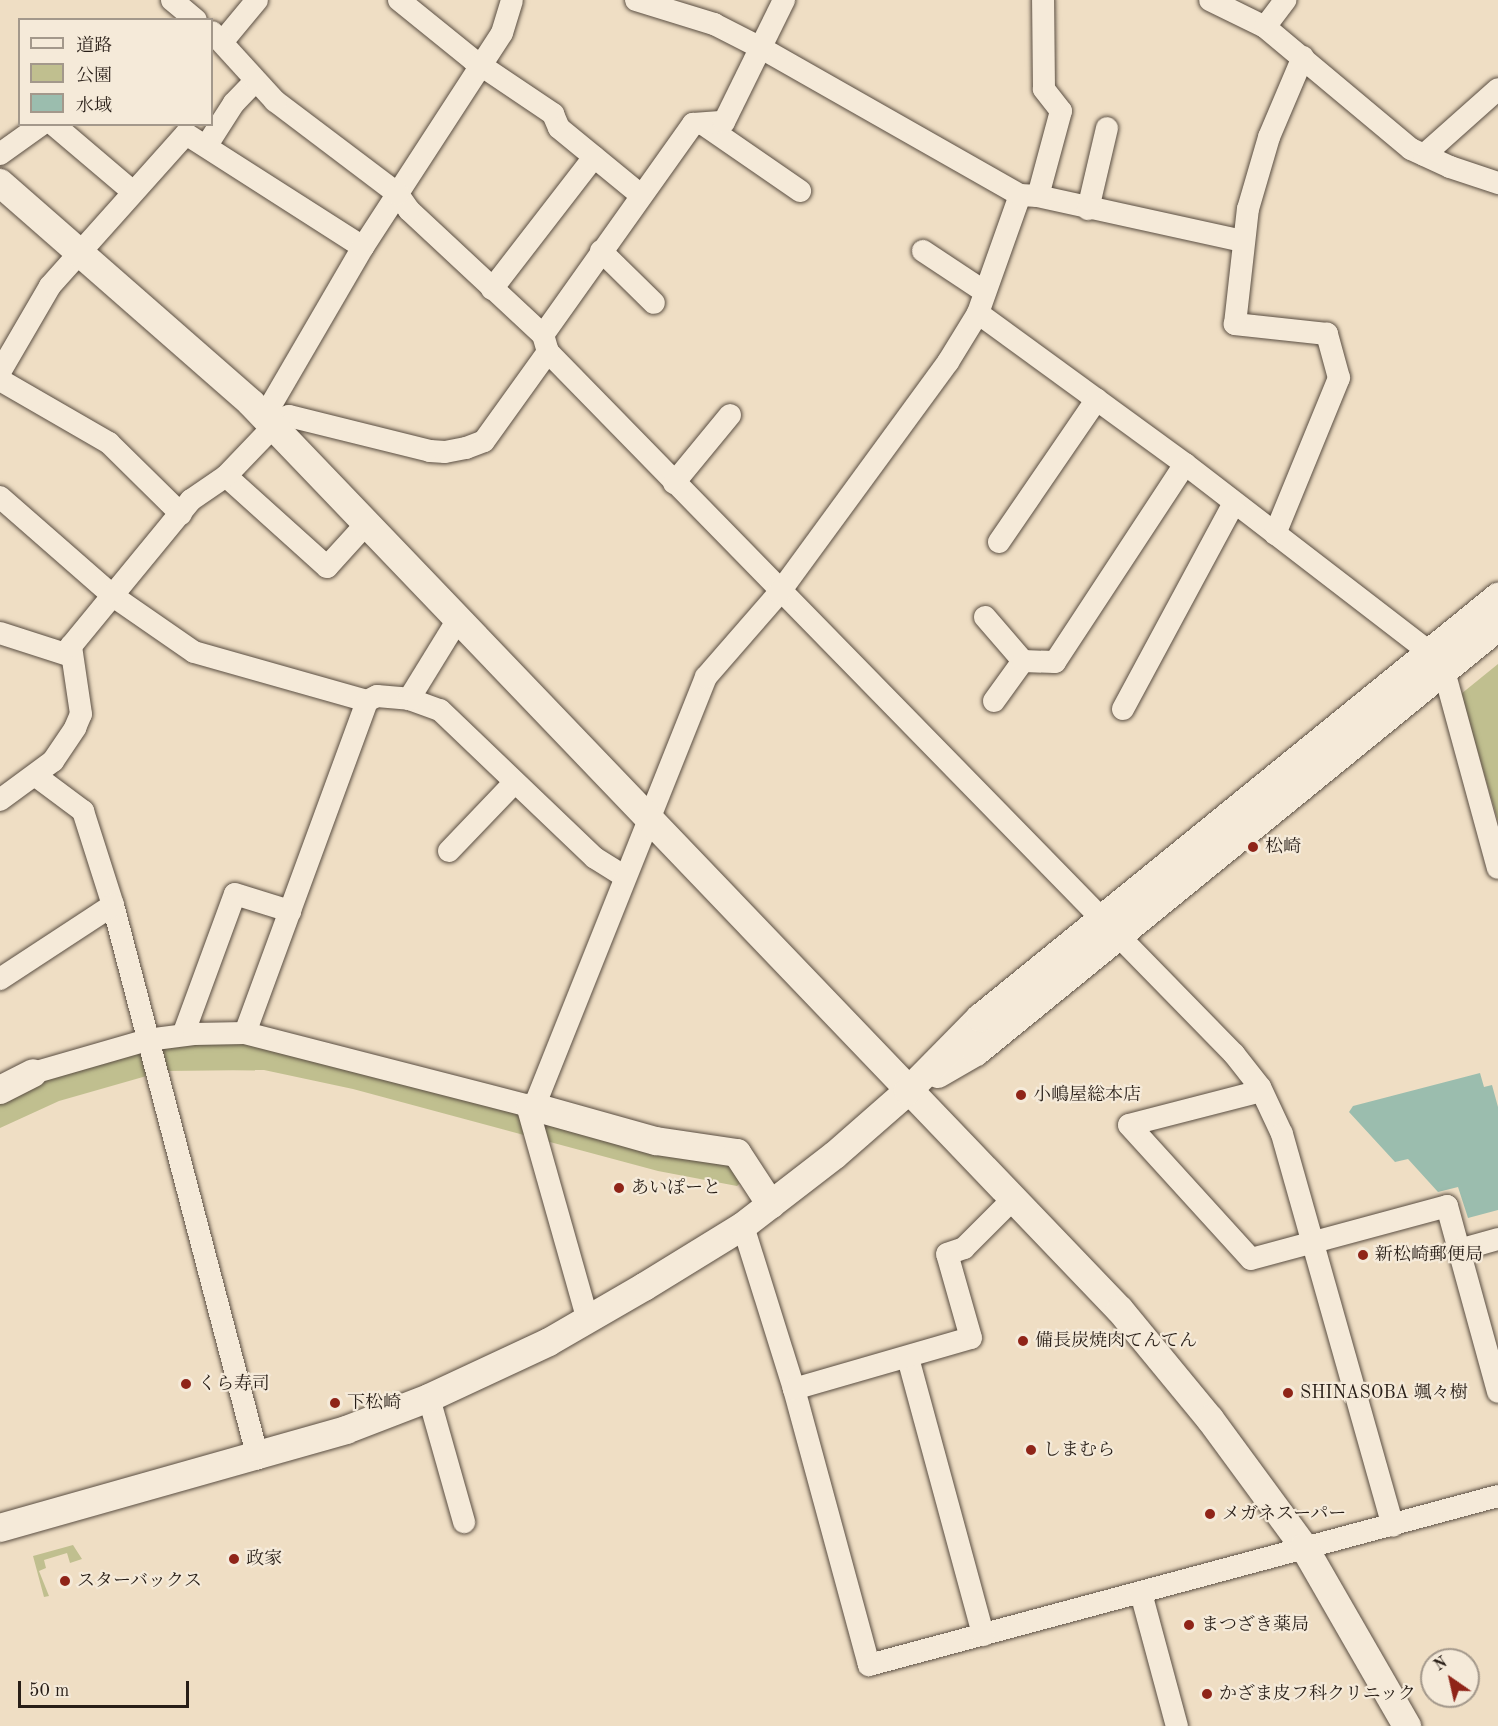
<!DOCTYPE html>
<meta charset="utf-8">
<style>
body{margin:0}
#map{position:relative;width:1498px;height:1726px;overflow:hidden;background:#efdec4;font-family:"Old Standard TT","Noto Serif JP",serif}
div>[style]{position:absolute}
.green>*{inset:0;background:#c0bf8f}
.water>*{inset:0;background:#9bbdae}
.roads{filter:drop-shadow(0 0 2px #5a4e42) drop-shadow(0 0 2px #5a4e42)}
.minor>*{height:22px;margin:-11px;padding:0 11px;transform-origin:11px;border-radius:11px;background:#f5ead9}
.tertiary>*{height:28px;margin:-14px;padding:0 14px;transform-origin:14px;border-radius:14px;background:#f5ead9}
.dots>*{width:16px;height:16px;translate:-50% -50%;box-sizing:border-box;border:3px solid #f5ead9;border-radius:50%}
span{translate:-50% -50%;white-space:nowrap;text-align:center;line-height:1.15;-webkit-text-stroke:4.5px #f5ead9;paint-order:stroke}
.poi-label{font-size:18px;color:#281e17}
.left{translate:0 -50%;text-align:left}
.legend{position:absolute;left:18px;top:18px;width:195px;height:108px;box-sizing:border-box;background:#f5ead9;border:2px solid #a3988b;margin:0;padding:8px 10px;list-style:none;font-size:18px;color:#281e17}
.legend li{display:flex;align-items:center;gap:12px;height:30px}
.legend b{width:30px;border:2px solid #a3988b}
.north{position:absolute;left:1420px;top:1648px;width:60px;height:60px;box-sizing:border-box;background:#f5ead9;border:2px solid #a3988b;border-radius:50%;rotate:326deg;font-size:16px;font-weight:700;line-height:24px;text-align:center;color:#281e17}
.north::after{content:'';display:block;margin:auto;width:21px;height:27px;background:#8f2418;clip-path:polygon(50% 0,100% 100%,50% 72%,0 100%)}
.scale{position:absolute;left:18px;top:1681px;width:171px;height:27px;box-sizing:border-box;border:3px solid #281e17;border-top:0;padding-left:8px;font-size:18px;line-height:21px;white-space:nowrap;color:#281e17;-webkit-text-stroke:4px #f5ead9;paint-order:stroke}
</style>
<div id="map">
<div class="green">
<i style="clip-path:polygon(1498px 664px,1498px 821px,1461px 694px)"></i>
<i style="clip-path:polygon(236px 1042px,731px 1163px,743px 1180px,737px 1186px,658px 1171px,353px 1089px,264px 1070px,164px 1071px,59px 1101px,0 1128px,0 1096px,133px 1049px)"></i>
<i style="clip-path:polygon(73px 1545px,82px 1559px,70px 1563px,67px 1553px,44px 1560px,46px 1568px,39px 1571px,49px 1596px,44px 1597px,33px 1556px)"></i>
</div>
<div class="water">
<i style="clip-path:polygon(1480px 1073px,1484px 1087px,1492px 1085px,1498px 1107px,1498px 1210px,1468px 1218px,1458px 1187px,1438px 1192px,1408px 1159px,1395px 1162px,1349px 1112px,1353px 1106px)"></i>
</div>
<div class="roads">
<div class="minor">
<i style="left:172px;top:0;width:31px;rotate:40deg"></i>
<i style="left:399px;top:0;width:95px;rotate:39deg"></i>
<i style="left:473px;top:60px;width:97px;rotate:34deg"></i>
<i style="left:553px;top:114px;width:15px;rotate:67deg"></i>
<i style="left:559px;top:128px;width:106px;rotate:39.3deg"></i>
<i style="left:636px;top:0;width:82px;rotate:17.1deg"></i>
<i style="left:714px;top:24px;width:55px;rotate:27deg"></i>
<i style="left:763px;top:49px;width:296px;rotate:29.6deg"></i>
<i style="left:1210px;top:0;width:61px;rotate:26.1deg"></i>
<i style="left:1265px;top:27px;width:190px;rotate:39.9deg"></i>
<i style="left:1411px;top:149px;width:43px;rotate:24.8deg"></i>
<i style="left:1450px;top:167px;width:51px;rotate:18.4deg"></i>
<i style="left:1265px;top:27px;width:34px;rotate:-53deg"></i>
<i style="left:223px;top:41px;width:53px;rotate:-50.3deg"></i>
<i style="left:53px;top:124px;width:104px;rotate:40.3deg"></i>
<i style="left:703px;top:124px;width:118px;rotate:34.6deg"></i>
<i style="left:207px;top:145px;width:50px;rotate:-57.3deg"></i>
<i style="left:234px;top:103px;width:30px;rotate:-46deg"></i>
<i style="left:0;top:154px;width:52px;rotate:-35.5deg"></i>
<i style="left:1424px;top:155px;width:99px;rotate:-41.7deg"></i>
<i style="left:1038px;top:196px;width:209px;rotate:12.4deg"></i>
<i style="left:1088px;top:209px;width:83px;rotate:-76.8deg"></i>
<i style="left:601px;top:251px;width:74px;rotate:44.5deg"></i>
<i style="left:923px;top:251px;width:74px;rotate:33.5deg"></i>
<i style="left:492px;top:289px;width:167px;rotate:-52.3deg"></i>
<i style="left:978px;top:313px;width:256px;rotate:36.1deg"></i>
<i style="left:1185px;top:464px;width:309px;rotate:37.6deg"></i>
<i style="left:1430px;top:653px;width:23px;rotate:52deg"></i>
<i style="left:1444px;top:671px;width:204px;rotate:74.7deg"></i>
<i style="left:543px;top:335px;width:259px;rotate:-54.6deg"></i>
<i style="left:693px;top:124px;width:31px;rotate:-4deg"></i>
<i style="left:724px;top:122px;width:136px;rotate:-63.8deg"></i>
<i style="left:548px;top:352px;width:982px;rotate:45.66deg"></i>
<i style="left:1234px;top:1054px;width:42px;rotate:51.8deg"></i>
<i style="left:1260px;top:1087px;width:52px;rotate:64.9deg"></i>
<i style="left:1282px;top:1134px;width:407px;rotate:74.2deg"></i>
<i style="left:0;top:372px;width:99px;rotate:-59.8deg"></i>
<i style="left:50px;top:286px;width:204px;rotate:-48.2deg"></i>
<i style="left:186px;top:134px;width:210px;rotate:32.6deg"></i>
<i style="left:0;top:380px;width:126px;rotate:30deg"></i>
<i style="left:109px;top:443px;width:101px;rotate:44.6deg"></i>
<i style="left:264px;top:417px;width:197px;rotate:-59.8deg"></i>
<i style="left:363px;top:247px;width:255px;rotate:-57deg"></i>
<i style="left:502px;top:33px;width:34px;rotate:-73deg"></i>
<i style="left:226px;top:476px;width:136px;rotate:42deg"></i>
<i style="left:327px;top:567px;width:58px;rotate:-47.8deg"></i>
<i style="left:674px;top:483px;width:88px;rotate:-50.5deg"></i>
<i style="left:0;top:497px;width:150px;rotate:41.2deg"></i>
<i style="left:113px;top:596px;width:98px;rotate:34.7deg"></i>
<i style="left:194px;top:652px;width:180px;rotate:15.8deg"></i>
<i style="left:367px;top:701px;width:11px;rotate:-27deg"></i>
<i style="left:377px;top:696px;width:32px;rotate:5deg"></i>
<i style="left:409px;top:699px;width:33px;rotate:20deg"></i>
<i style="left:440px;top:710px;width:214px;rotate:43.7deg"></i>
<i style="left:595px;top:858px;width:34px;rotate:32deg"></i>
<i style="left:1275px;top:534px;width:169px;rotate:-67.7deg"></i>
<i style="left:1339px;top:378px;width:46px;rotate:-105.3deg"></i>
<i style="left:1327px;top:334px;width:93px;rotate:-173.8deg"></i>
<i style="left:1235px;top:324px;width:116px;rotate:-83.6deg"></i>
<i style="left:1248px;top:209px;width:75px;rotate:-73.7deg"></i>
<i style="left:1269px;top:137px;width:87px;rotate:-67deg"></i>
<i style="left:999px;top:542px;width:173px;rotate:-55.6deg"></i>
<i style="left:985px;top:617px;width:58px;rotate:49.2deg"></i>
<i style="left:0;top:633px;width:75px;rotate:17.9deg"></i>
<i style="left:409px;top:699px;width:92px;rotate:-58.4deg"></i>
<i style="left:994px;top:701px;width:49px;rotate:-54.1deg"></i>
<i style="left:1023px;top:661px;width:32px;rotate:2deg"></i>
<i style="left:1055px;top:662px;width:237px;rotate:-56.7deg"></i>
<i style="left:1123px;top:709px;width:234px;rotate:-61.7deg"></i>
<i style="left:36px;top:776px;width:59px;rotate:36.7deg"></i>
<i style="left:83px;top:811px;width:99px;rotate:72.3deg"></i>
<i style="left:113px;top:905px;width:572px;rotate:75.31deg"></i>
<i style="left:0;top:800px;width:66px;rotate:-36.3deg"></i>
<i style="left:53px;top:761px;width:40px;rotate:-56deg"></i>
<i style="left:75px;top:728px;width:15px;rotate:-67deg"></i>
<i style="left:81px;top:714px;width:69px;rotate:-98.4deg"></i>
<i style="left:71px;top:646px;width:189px;rotate:-50.6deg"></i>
<i style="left:191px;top:500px;width:42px;rotate:-34.4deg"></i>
<i style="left:226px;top:476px;width:68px;rotate:-46.2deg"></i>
<i style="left:273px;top:427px;width:19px;rotate:-35deg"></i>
<i style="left:289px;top:416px;width:145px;rotate:13.9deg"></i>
<i style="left:430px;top:451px;width:15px;rotate:4deg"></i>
<i style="left:445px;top:452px;width:21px;rotate:-11deg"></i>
<i style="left:466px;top:448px;width:19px;rotate:-21deg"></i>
<i style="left:484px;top:441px;width:110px;rotate:-54.3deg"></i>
<i style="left:548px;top:352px;width:18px;rotate:-106deg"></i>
<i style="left:543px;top:335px;width:183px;rotate:-137deg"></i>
<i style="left:409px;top:210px;width:19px;rotate:-125deg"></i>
<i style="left:398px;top:194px;width:154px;rotate:-142.9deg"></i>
<i style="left:275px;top:101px;width:93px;rotate:-132.4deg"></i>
<i style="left:449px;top:851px;width:95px;rotate:-46.3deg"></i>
<i style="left:0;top:979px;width:135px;rotate:-33.2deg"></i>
<i style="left:245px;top:1033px;width:354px;rotate:-69.8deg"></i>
<i style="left:183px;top:1035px;width:150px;rotate:-69.8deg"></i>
<i style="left:235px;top:894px;width:58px;rotate:17.2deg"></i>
<i style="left:33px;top:1073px;width:119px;rotate:-16.1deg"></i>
<i style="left:147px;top:1040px;width:47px;rotate:-7.3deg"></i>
<i style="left:194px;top:1034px;width:51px;rotate:-1.1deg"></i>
<i style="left:245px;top:1033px;width:298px;rotate:14.4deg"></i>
<i style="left:534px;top:1107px;width:463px;rotate:-68.2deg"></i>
<i style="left:706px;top:677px;width:111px;rotate:-49deg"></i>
<i style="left:779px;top:593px;width:286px;rotate:-53.8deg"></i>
<i style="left:948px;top:362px;width:57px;rotate:-58.5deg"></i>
<i style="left:978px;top:313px;width:125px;rotate:-70.4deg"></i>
<i style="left:1020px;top:195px;width:18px;rotate:3deg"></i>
<i style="left:1038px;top:196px;width:88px;rotate:-74.9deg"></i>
<i style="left:1061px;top:111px;width:28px;rotate:-128deg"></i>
<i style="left:1044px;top:89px;width:89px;rotate:-90.6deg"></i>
<i style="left:1261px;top:1091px;width:136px;rotate:165.6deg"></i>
<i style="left:1129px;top:1125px;width:181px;rotate:47.7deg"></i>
<i style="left:1251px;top:1259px;width:203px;rotate:-15.1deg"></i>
<i style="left:1447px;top:1206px;width:46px;rotate:74.7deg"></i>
<i style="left:527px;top:1105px;width:224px;rotate:74.2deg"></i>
<i style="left:743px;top:1226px;width:171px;rotate:72.6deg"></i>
<i style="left:794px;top:1389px;width:286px;rotate:74.8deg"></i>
<i style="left:869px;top:1665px;width:651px;rotate:-15.04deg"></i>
<i style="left:1498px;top:1239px;width:41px;rotate:164.2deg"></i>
<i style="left:1459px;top:1250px;width:147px;rotate:74.6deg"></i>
<i style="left:908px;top:1358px;width:287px;rotate:74.8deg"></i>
<i style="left:794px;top:1389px;width:184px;rotate:-16.1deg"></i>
<i style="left:971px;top:1338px;width:87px;rotate:-105.9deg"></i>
<i style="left:947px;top:1254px;width:18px;rotate:-19deg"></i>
<i style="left:964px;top:1248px;width:69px;rotate:-45deg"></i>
<i style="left:429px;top:1398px;width:129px;rotate:74.2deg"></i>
<i style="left:1141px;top:1593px;width:138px;rotate:74.9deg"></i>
</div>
<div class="tertiary">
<i style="left:0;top:183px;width:334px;rotate:41.2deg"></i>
<i style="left:251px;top:403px;width:1256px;rotate:46.23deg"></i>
<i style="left:1120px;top:1310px;width:141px;rotate:50.5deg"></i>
<i style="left:1210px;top:1419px;width:159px;rotate:53.7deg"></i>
<i style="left:1304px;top:1547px;width:207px;rotate:60.1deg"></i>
<i style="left:938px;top:1074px;width:44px;rotate:-30.1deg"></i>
<i style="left:976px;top:1052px;width:673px;rotate:-39.15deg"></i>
<i style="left:0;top:1090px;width:37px;rotate:-27deg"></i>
<i style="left:534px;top:1107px;width:127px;rotate:15.6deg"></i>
<i style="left:656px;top:1141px;width:82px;rotate:8.4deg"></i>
<i style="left:737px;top:1153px;width:62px;rotate:56.8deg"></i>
<i style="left:0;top:1528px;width:360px;rotate:-15.8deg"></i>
<i style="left:346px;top:1430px;width:89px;rotate:-21.1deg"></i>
<i style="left:429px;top:1398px;width:132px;rotate:-25deg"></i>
<i style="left:549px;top:1342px;width:110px;rotate:-30.1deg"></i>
<i style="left:644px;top:1287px;width:116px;rotate:-31.6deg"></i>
<i style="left:743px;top:1226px;width:116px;rotate:-37.7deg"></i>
<i style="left:835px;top:1155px;width:97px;rotate:-41.2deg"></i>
<i style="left:908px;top:1091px;width:103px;rotate:-45.4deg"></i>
<i style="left:980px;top:1018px;width:668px;rotate:-39.1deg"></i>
</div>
</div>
<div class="dots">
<i style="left:1253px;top:847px;background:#8f2418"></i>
<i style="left:1021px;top:1095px;background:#8f2418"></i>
<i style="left:619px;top:1188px;background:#8f2418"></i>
<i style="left:1363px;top:1255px;background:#8f2418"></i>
<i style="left:1023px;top:1341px;background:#8f2418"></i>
<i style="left:186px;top:1384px;background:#8f2418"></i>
<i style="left:1288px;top:1393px;background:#8f2418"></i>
<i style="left:335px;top:1403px;background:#8f2418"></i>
<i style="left:1031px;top:1450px;background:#8f2418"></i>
<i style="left:1210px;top:1514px;background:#8f2418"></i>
<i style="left:234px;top:1559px;background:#8f2418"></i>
<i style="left:65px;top:1581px;background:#8f2418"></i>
<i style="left:1189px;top:1625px;background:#8f2418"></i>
<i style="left:1207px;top:1694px;background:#8f2418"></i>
</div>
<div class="poi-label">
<span class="left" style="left:1265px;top:847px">松崎</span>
<span class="left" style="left:1033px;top:1095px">小嶋屋総本店</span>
<span class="left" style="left:631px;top:1188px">あいぽーと</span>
<span class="left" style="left:1375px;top:1255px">新松崎郵便局</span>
<span class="left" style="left:1035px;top:1341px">備長炭焼肉てんてん</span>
<span class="left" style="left:198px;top:1384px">くら寿司</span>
<span class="left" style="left:1300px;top:1393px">SHINASOBA 颯々樹</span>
<span class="left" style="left:347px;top:1403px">下松崎</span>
<span class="left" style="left:1043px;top:1450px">しまむら</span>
<span class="left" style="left:1222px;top:1514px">メガネスーパー</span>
<span class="left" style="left:246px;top:1559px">政家</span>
<span class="left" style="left:77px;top:1581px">スターバックス</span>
<span class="left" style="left:1201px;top:1625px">まつざき薬局</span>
<span class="left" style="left:1219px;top:1694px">かざま皮フ科クリニック</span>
</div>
<ul class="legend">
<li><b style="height:8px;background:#f5ead9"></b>道路</li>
<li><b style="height:16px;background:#c0bf8f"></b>公園</li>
<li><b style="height:16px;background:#9bbdae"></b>水域</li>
</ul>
<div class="north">N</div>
<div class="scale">50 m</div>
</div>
